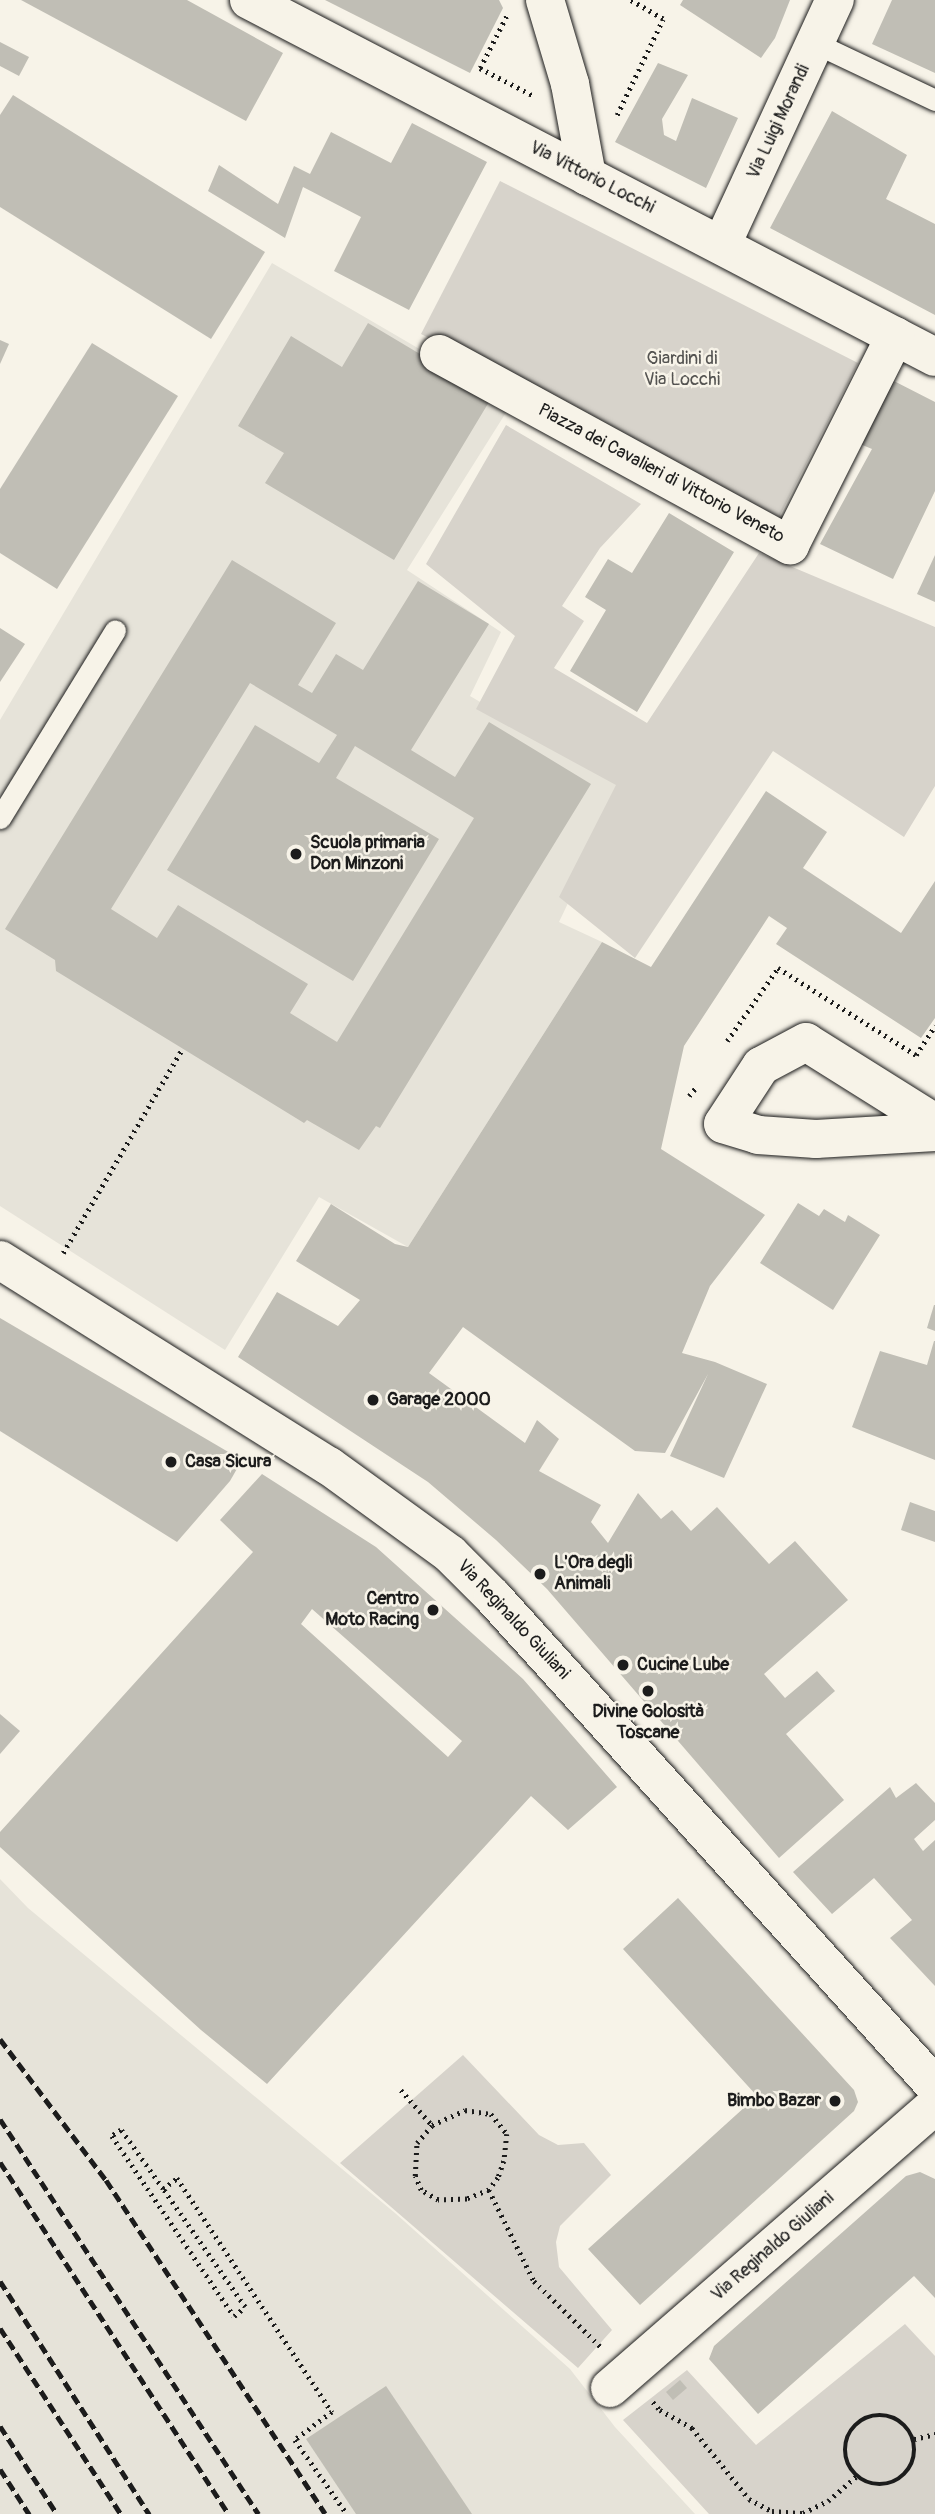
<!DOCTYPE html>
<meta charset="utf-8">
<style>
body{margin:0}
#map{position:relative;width:935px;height:2514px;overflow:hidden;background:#f7f3e8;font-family:Pangolin,sans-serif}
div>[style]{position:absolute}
.built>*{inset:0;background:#e6e3d9}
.green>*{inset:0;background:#d7d3cb}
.building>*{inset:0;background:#c0beb5}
.path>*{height:4.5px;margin-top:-2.25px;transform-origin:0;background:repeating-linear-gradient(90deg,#1c1c1c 0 2px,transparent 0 7px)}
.path>.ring{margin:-2.25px;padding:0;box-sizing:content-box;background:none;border:4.5px solid #1c1c1c;border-radius:50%}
.roads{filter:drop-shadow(0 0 2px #1c1c1c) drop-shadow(0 0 2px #1c1c1c)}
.service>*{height:21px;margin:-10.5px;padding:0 10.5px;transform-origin:10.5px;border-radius:10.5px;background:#f7f3e8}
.minor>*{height:38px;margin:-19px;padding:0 19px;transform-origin:19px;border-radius:19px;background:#f7f3e8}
.secondary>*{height:38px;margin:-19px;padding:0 19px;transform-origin:19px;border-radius:19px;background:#f7f3e8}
.rail>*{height:5px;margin-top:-2.5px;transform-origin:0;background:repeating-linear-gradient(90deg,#1c1c1c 0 10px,transparent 0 15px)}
.dots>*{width:19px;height:19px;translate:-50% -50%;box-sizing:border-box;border:4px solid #f7f3e8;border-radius:50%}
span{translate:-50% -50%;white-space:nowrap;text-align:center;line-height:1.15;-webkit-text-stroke:5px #f7f3e8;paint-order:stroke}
.street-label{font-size:18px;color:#1c1c1c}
.park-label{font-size:18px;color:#545351}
.poi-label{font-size:18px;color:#1c1c1c;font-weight:700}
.left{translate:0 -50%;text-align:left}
.right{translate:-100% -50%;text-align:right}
</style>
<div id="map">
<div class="built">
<i style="clip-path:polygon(272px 263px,512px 403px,407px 570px,501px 632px,470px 696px,624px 786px,559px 922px,602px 942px,408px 1247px,319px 1197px,225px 1350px,0 1206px,0 720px)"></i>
<i style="clip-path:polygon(0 1879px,28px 1908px,395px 2213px,570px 2369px,615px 2427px,695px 2514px,0 2514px)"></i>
</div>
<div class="green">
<i style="clip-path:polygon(500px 181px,858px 363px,779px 517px,421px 334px)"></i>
<i style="clip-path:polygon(506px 425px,641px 504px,600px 548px,562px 606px,584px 621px,554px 668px,647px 723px,759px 553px,935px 627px,935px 786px,904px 837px,773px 751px,635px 958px,559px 897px,616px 785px,476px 709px,515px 636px,426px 564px)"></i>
<i style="clip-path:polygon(463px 2055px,539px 2135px,558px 2145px,584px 2143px,611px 2175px,560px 2226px,556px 2242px,559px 2267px,612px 2330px,578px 2368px,340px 2163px)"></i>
<i style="clip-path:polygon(905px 2324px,935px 2356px,935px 2514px,709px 2514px,623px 2420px,687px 2370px,756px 2445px)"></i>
</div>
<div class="building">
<i style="clip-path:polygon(21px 0,187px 0,283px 53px,246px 121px)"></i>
<i style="clip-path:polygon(325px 0,499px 0,503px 8px,470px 73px)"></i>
<i style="clip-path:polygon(683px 0,790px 0,775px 38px,761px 58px,680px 5px)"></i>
<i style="clip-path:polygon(892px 0,935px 0,935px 73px,872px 44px)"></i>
<i style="clip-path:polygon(0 42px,29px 57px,19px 76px,0 66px)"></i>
<i style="clip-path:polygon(658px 63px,688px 75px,662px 119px,664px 135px,676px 141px,692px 98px,738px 118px,706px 188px,615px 142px)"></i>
<i style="clip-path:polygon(13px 95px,265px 252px,211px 339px,0 207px,0 115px)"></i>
<i style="clip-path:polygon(832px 111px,907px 155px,886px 199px,935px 224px,935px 315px,770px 228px)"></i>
<i style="clip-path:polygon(412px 123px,487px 162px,409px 310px,334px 271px,361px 217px,303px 187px,285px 238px,208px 191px,219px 165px,278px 204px,294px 166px,310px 174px,331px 132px,391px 163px)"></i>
<i style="clip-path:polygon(368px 323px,492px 397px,394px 560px,265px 483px,284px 453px,238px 426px,291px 336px,342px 367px)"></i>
<i style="clip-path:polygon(0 340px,9px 344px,0 364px)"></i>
<i style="clip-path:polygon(92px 343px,178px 396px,57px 589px,0 553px,0 489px)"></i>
<i style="clip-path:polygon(890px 379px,935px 402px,935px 491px,893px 579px,820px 544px,872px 449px,860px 444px)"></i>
<i style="clip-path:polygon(669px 513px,734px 552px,637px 712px,570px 671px,606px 610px,585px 597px,608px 559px,632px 573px)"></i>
<i style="clip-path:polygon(935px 555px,935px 602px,917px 594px)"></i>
<i style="clip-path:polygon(evenodd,232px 560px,336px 623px,298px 685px,312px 693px,336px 654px,363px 670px,418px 581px,489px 624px,411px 750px,455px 777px,489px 722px,591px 784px,380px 1128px,376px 1126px,359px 1150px,307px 1120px,304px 1123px,56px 971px,55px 960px,5px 929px,232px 560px,250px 683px,337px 735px,319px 763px,255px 725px,167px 870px,353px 981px,439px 839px,336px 778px,355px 746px,474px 818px,337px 1042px,290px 1013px,308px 984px,178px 905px,157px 938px,111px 909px,250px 683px)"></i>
<i style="clip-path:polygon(0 628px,25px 644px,0 682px)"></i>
<i style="clip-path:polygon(766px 791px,827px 832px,803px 868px,901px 933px,935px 881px,935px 1018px,921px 1038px,776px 944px,787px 928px,769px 916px,684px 1046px,661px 1149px,765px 1215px,710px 1286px,682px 1353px,715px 1362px,767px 1384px,724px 1478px,670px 1456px,708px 1374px,665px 1453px,635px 1451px,463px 1327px,429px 1373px,525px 1443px,537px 1420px,559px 1439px,539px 1471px,601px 1505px,591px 1522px,608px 1543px,638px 1493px,661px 1519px,672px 1510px,691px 1531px,717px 1507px,769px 1564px,795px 1541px,848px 1600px,764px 1674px,785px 1698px,817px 1671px,835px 1691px,786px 1734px,844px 1800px,779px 1858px,547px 1589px,496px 1540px,428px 1482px,238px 1357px,277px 1292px,338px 1326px,360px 1300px,296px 1261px,331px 1204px,395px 1244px,408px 1247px,602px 942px,651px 967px)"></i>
<i style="clip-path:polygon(798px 1203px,819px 1216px,824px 1209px,845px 1222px,848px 1215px,880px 1235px,833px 1310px,760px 1263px)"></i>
<i style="clip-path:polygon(934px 1305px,935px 1305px,935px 1331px,927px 1328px)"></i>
<i style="clip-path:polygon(0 1318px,242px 1460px,230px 1481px,177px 1542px,0 1431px)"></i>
<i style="clip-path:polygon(934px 1341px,935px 1341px,935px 1460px,852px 1427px,880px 1351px,927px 1365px)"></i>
<i style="clip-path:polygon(evenodd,262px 1474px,376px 1547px,523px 1679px,617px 1787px,568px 1830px,531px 1796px,267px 2084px,201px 2030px,0 1847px,0 1832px,253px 1552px,220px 1520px,262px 1474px,312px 1609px,462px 1741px,448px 1757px,301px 1624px,312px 1609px)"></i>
<i style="clip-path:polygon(910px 1502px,935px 1511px,935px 1542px,901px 1530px)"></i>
<i style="clip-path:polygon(0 1714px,20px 1731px,0 1754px)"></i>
<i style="clip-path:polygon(916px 1783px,935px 1803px,935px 1820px,914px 1839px,923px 1851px,935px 1840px,935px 1986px,890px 1938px,912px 1920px,874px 1878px,832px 1914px,793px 1872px,890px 1787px,896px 1798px)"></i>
<i style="clip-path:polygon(678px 1898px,854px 2090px,858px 2102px,854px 2111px,640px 2305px,588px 2249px,757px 2096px,623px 1949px)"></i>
<i style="clip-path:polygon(920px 2172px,935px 2179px,935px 2298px,914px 2276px,758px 2414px,709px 2359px,714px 2346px,906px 2176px)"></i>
<i style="clip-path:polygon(680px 2380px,687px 2388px,673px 2400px,666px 2392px)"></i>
<i style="clip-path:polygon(386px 2386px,472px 2514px,356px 2514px,306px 2439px)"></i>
</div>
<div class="path">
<i style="left:480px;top:68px;width:59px;rotate:27.4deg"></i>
<i style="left:480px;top:68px;width:62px;rotate:-63deg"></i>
<i style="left:617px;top:115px;width:106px;rotate:-64.4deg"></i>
<i style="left:663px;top:19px;width:38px;rotate:-150deg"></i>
<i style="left:727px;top:1041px;width:89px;rotate:-55.1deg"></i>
<i style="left:778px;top:968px;width:163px;rotate:32.2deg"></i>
<i style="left:916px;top:1055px;width:35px;rotate:-57deg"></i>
<i style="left:689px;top:1096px;width:13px;rotate:-51deg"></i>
<i style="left:63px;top:1253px;width:236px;rotate:-59.7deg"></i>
<i style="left:401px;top:2090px;width:47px;rotate:48.5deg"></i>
<i style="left:465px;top:2110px;width:26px;rotate:9deg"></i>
<i style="left:491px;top:2114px;width:26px;rotate:51deg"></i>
<i style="left:507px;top:2134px;width:27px;rotate:96deg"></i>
<i style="left:504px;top:2161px;width:18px;rotate:109deg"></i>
<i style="left:498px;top:2178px;width:15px;rotate:127deg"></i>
<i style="left:489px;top:2190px;width:24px;rotate:158deg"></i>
<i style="left:467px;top:2199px;width:29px;rotate:178deg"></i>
<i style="left:438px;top:2200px;width:20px;rotate:-150deg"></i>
<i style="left:421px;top:2190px;width:15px;rotate:-113deg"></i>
<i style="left:415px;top:2176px;width:33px;rotate:-87deg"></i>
<i style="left:417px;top:2143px;width:23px;rotate:-50deg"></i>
<i style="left:432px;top:2125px;width:36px;rotate:-24deg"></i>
<i style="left:163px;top:2189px;width:72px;rotate:-125.4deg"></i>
<i style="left:121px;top:2130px;width:11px;rotate:146deg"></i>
<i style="left:112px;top:2136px;width:217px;rotate:55.9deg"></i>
<i style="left:234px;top:2316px;width:14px;rotate:-39deg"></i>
<i style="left:245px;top:2307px;width:144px;rotate:-124.8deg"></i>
<i style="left:163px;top:2189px;width:18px;rotate:-38deg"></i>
<i style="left:177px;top:2178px;width:281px;rotate:56.5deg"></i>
<i style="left:332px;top:2412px;width:46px;rotate:142.9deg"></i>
<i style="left:295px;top:2440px;width:90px;rotate:54.9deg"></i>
<i style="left:489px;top:2190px;width:102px;rotate:63.7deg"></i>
<i style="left:534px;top:2281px;width:94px;rotate:44.6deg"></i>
<i style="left:653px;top:2402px;width:11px;rotate:49deg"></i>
<i style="left:660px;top:2410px;width:37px;rotate:29deg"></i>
<i style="left:692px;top:2428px;width:91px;rotate:51.2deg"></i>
<i style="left:749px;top:2499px;width:26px;rotate:28deg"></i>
<i style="left:772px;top:2511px;width:31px;rotate:4deg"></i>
<i style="left:803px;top:2513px;width:28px;rotate:-26deg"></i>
<i style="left:828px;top:2501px;width:38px;rotate:-41deg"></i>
<i class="ring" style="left:845px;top:2415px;width:65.5px;height:65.5px"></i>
<i style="left:914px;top:2439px;width:22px;rotate:-13deg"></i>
</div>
<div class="roads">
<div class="service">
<i style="left:815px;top:43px;width:133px;rotate:25.4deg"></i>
<i style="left:0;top:818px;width:220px;rotate:-58.5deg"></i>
</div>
<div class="minor">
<i style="left:249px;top:0;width:773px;rotate:27.49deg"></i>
<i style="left:545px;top:0;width:88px;rotate:73.4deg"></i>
<i style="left:570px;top:84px;width:94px;rotate:79.5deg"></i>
<i style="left:722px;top:244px;width:269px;rotate:-65.2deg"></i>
<i style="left:439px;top:354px;width:400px;rotate:28.6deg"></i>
<i style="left:790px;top:545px;width:234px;rotate:-63.3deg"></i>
<i style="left:935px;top:1123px;width:152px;rotate:-147.9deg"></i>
<i style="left:806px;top:1042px;width:51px;rotate:151.9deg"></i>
<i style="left:761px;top:1066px;width:69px;rotate:123.2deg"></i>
<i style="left:723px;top:1124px;width:37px;rotate:17deg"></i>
<i style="left:758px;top:1135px;width:58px;rotate:3.9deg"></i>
<i style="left:816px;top:1139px;width:119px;rotate:-3.4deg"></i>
<i style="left:610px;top:2388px;width:431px;rotate:-41deg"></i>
</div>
<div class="secondary">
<i style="left:0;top:1260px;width:388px;rotate:32.1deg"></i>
<i style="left:329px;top:1466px;width:150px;rotate:36deg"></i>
<i style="left:450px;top:1554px;width:61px;rotate:45deg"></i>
<i style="left:493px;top:1597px;width:659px;rotate:47.89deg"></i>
</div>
</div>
<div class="rail">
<i style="left:0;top:2039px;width:176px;rotate:53.1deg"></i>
<i style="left:106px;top:2180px;width:399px;rotate:56.7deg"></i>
<i style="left:0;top:2119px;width:472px;rotate:56.8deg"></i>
<i style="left:0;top:2162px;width:420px;rotate:57deg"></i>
<i style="left:0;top:2281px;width:277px;rotate:57.4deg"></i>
<i style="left:0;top:2328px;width:222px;rotate:57deg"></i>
<i style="left:0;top:2426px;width:105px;rotate:57.1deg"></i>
<i style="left:0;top:2469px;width:54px;rotate:57.2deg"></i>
</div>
<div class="dots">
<i style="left:296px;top:854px;background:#1c1c1c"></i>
<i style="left:373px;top:1400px;background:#1c1c1c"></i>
<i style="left:171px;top:1462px;background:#1c1c1c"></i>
<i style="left:540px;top:1574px;background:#1c1c1c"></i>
<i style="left:433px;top:1610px;background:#1c1c1c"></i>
<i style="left:623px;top:1665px;background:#1c1c1c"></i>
<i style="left:648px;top:1691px;background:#1c1c1c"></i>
<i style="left:835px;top:2101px;background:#1c1c1c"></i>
</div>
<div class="street-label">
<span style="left:779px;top:122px;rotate:-65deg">Via Luigi Morandi</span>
<span style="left:592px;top:178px;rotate:27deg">Via Vittorio Locchi</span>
<span style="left:661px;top:474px;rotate:28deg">Piazza dei Cavalieri di Vittorio Veneto</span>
<span style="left:513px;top:1620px;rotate:47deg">Via Reginaldo Giuliani</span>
<span style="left:773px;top:2247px;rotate:-41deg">Via Reginaldo Giuliani</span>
</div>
<div class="park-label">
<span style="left:682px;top:370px">Giardini di<br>Via Locchi</span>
</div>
<div class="poi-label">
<span class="left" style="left:310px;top:854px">Scuola primaria<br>Don Minzoni</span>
<span class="left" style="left:387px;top:1400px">Garage 2000</span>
<span class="left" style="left:185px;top:1462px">Casa Sicura</span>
<span class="left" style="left:554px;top:1574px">L'Ora degli<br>Animali</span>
<span class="right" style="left:419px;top:1610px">Centro<br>Moto Racing</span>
<span class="left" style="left:637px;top:1665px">Cucine Lube</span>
<span style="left:648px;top:1723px">Divine Golosità<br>Toscane</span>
<span class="right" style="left:821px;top:2101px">Bimbo Bazar</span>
</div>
</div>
